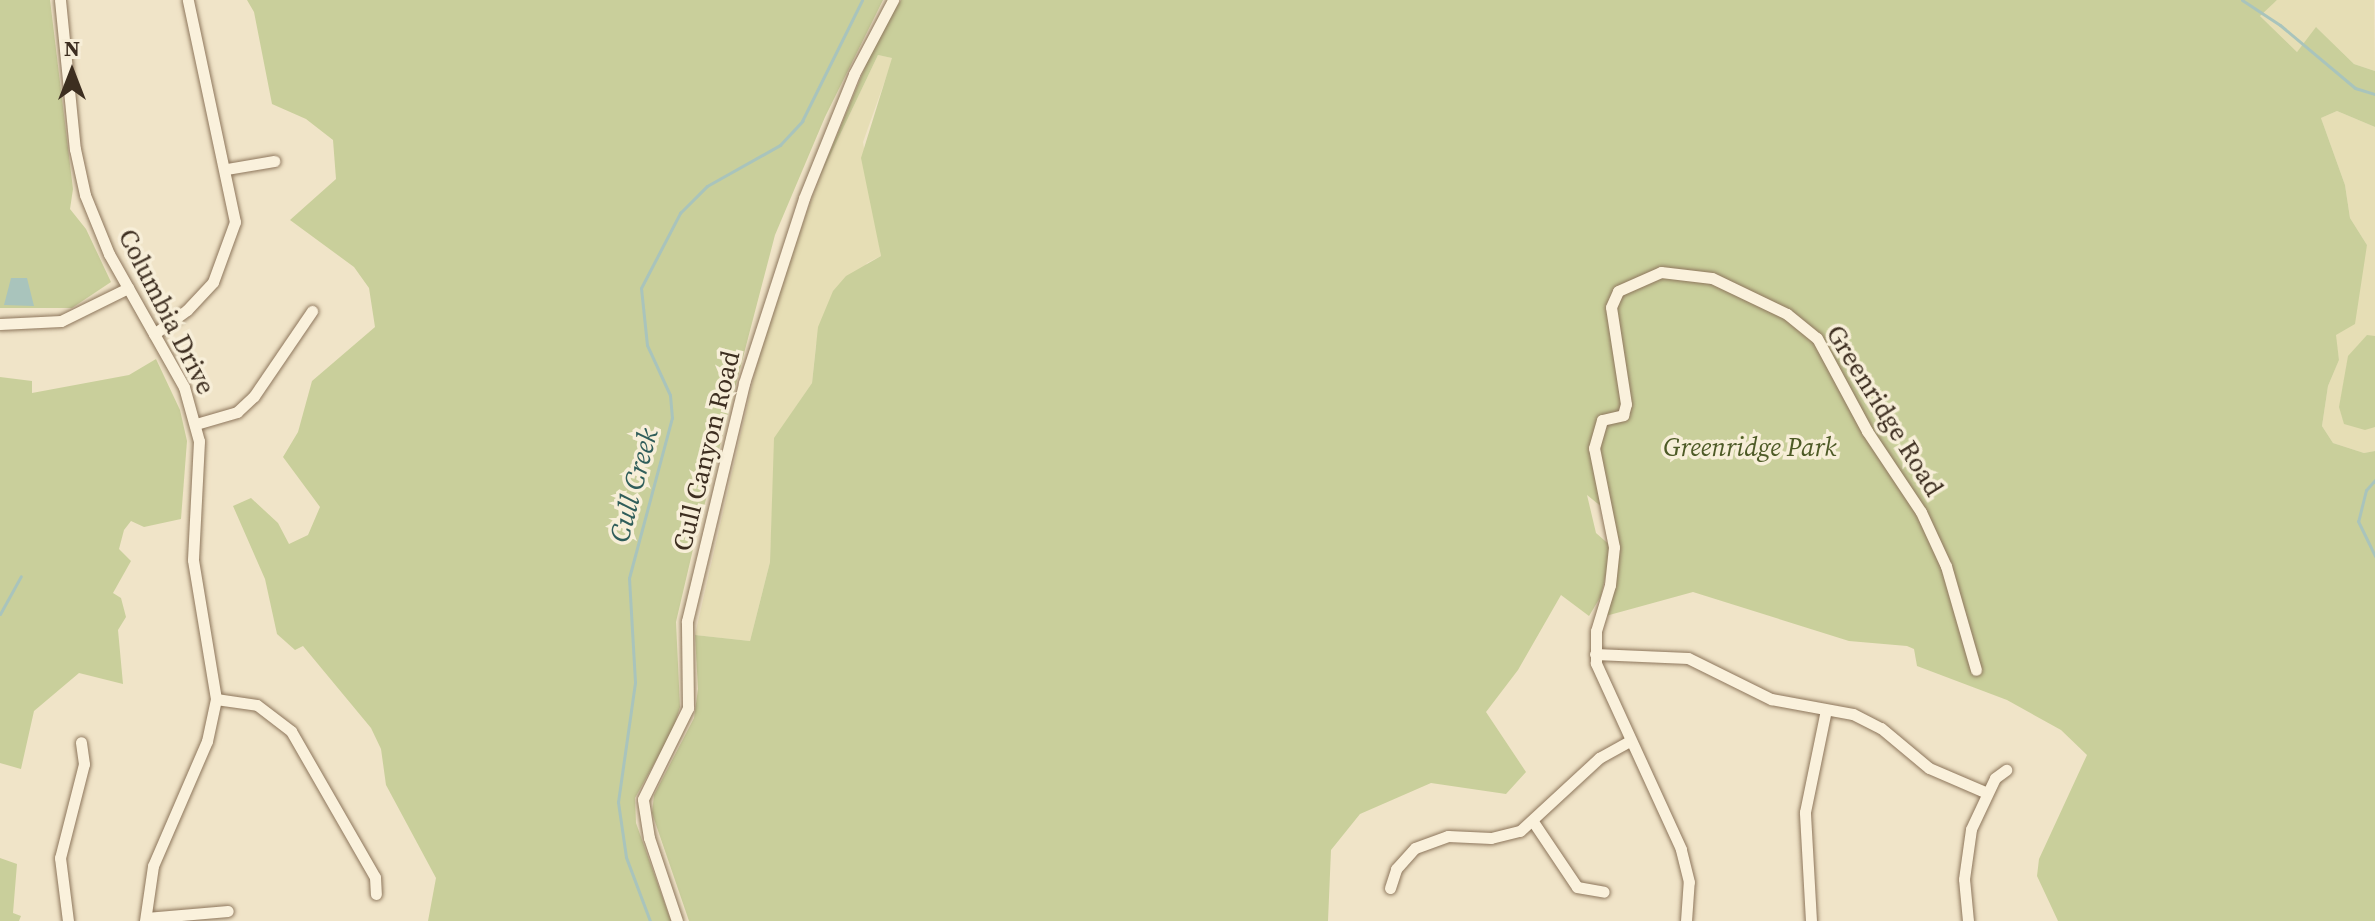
<!DOCTYPE html>
<style>
body{margin:0}
#map{position:relative;width:2375px;height:921px;overflow:hidden;background:#f0e4c8;font-family:"Source Serif 4",serif}
div>[style]{position:absolute}
.farmland>*{inset:0;background:#e6deb5}
.green>*{inset:0;background:#c9cf9b}
.water>*{inset:0;background:#a9c4bc}
.stream>*{height:3px;margin:-1.5px;padding:0 1.5px;transform-origin:1.5px;border-radius:1.5px;background:#a9c4bc}
.roads{filter:drop-shadow(0 0 2px #8d765c) drop-shadow(0 0 2px #8d765c)}
.minor>*{height:11px;margin:-5.5px;padding:0 5.5px;transform-origin:5.5px;border-radius:5.5px;background:#faf1dc}
span{translate:-50% -50%;white-space:nowrap;text-align:center;line-height:1.15;-webkit-text-stroke:7px #f7eed8;paint-order:stroke}
.street-label{font-size:26px;color:#3d2e20}
.park-label{font-size:26px;color:#4d5a26;font-style:italic}
.water-label{font-size:28px;color:#2f5d5a;font-style:italic}
.north{position:absolute;left:32px;top:32px;width:80px;height:80px;-webkit-text-stroke:6px #f7eed8;paint-order:stroke;rotate:0deg;font-size:22px;font-weight:700;line-height:32px;text-align:center;color:#3d2e20}
.north::after{content:'';display:block;margin:auto;width:28px;height:36px;background:#3d2e20;clip-path:polygon(50% 0,100% 100%,50% 72%,0 100%)}
</style>
<div id="map">
<div class="farmland">
<i style="clip-path:polygon(2277px 0,2374px 0,2375px 71px,2354px 64px,2317px 28px,2297px 52px,2259px 15px)"></i>
<i style="clip-path:polygon(878px 55px,893px 58px,863px 142px,881px 256px,867px 263px,816px 344px,812px 383px,775px 438px,770px 562px,750px 641px,695px 635px,764px 332px,818px 181px)"></i>
<i style="clip-path:polygon(2337px 111px,2375px 127px,2375px 451px,2364px 453px,2333px 443px,2322px 426px,2328px 386px,2339px 360px,2335px 335px,2367px 245px,2350px 218px,2345px 185px,2321px 118px)"></i>
</div>
<div class="green">
<i style="clip-path:polygon(0 0,50px 0,73px 189px,70px 209px,86px 229px,111px 282px,72px 308px,0 308px)"></i>
<i style="clip-path:polygon(247px 0,883px 0,825px 117px,775px 235px,694px 545px,676px 622px,680px 707px,673px 730px,635px 798px,636px 823px,671px 921px,428px 921px,436px 878px,386px 785px,381px 749px,371px 728px,303px 646px,295px 650px,277px 634px,265px 579px,233px 506px,251px 498px,278px 523px,289px 544px,308px 535px,320px 507px,283px 457px,298px 432px,312px 381px,375px 327px,369px 288px,354px 267px,290px 220px,336px 179px,333px 140px,306px 119px,272px 104px,254px 12px)"></i>
<i style="clip-path:polygon(901px 0,2277px 0,2260px 16px,2297px 52px,2316px 27px,2354px 64px,2375px 71px,2375px 127px,2337px 111px,2321px 118px,2345px 185px,2350px 218px,2367px 245px,2355px 324px,2336px 335px,2339px 360px,2328px 386px,2322px 426px,2333px 443px,2364px 453px,2375px 451px,2375px 921px,2058px 921px,2037px 876px,2039px 859px,2087px 755px,2061px 730px,2007px 700px,1917px 666px,1914px 649px,1907px 646px,1849px 641px,1693px 592px,1602px 617px,1614px 575px,1616px 531px,1613px 516px,1587px 495px,1596px 533px,1612px 547px,1601px 596px,1589px 616px,1561px 595px,1518px 670px,1486px 712px,1526px 772px,1506px 794px,1431px 783px,1360px 814px,1331px 850px,1328px 921px,689px 921px,652px 813px,654px 795px,694px 718px,698px 689px,695px 635px,750px 641px,770px 562px,774px 438px,812px 383px,818px 327px,833px 291px,846px 276px,881px 256px,861px 158px,892px 58px,878px 55px,818px 181px,880px 31px)"></i>
<i style="clip-path:polygon(2367px 335px,2375px 336px,2375px 427px,2365px 430px,2344px 424px,2339px 407px,2348px 356px)"></i>
<i style="clip-path:polygon(156px 359px,180px 410px,187px 441px,181px 519px,144px 527px,131px 521px,124px 530px,119px 549px,131px 561px,113px 593px,121px 598px,126px 617px,118px 630px,123px 684px,79px 673px,34px 711px,21px 769px,0 763px,0 377px,32px 381px,32px 393px,129px 375px)"></i>
<i style="clip-path:polygon(0 858px,17px 864px,13px 913px,21px 916px,19px 921px,0 921px)"></i>
</div>
<div class="water">
<i style="clip-path:polygon(11px 278px,27px 278px,34px 306px,4px 305px)"></i>
</div>
<div class="stream">
<i style="left:2242px;top:0;width:45px;rotate:33.3deg"></i>
<i style="left:2280px;top:25px;width:98px;rotate:40deg"></i>
<i style="left:2355px;top:88px;width:21px;rotate:17deg"></i>
<i style="left:2375px;top:480px;width:13px;rotate:132deg"></i>
<i style="left:2366px;top:490px;width:32px;rotate:104deg"></i>
<i style="left:2358px;top:521px;width:39px;rotate:64deg"></i>
<i style="left:0;top:614px;width:43px;rotate:-61.1deg"></i>
<i style="left:650px;top:921px;width:68px;rotate:-110.6deg"></i>
<i style="left:626px;top:857px;width:56px;rotate:-98.3deg"></i>
<i style="left:618px;top:802px;width:121px;rotate:-81.9deg"></i>
<i style="left:635px;top:682px;width:104px;rotate:-93.3deg"></i>
<i style="left:629px;top:578px;width:166px;rotate:-75deg"></i>
<i style="left:672px;top:418px;width:23px;rotate:-95deg"></i>
<i style="left:670px;top:395px;width:55px;rotate:-114.7deg"></i>
<i style="left:647px;top:345px;width:57px;rotate:-96deg"></i>
<i style="left:641px;top:288px;width:85px;rotate:-62.5deg"></i>
<i style="left:680px;top:213px;width:38px;rotate:-45deg"></i>
<i style="left:707px;top:186px;width:84px;rotate:-29.3deg"></i>
<i style="left:780px;top:145px;width:33px;rotate:-47deg"></i>
<i style="left:802px;top:121px;width:135px;rotate:-63.6deg"></i>
</div>
<div class="roads">
<div class="minor">
<i style="left:60px;top:0;width:150px;rotate:84.3deg"></i>
<i style="left:75px;top:149px;width:47px;rotate:77.7deg"></i>
<i style="left:85px;top:195px;width:64px;rotate:67.9deg"></i>
<i style="left:109px;top:254px;width:153px;rotate:60.6deg"></i>
<i style="left:184px;top:387px;width:56px;rotate:74.5deg"></i>
<i style="left:199px;top:441px;width:119px;rotate:92.9deg"></i>
<i style="left:193px;top:560px;width:141px;rotate:80.6deg"></i>
<i style="left:216px;top:699px;width:43px;rotate:102.1deg"></i>
<i style="left:207px;top:741px;width:136px;rotate:113.4deg"></i>
<i style="left:153px;top:866px;width:56px;rotate:98.3deg"></i>
<i style="left:227px;top:169px;width:48px;rotate:-9.7deg"></i>
<i style="left:0;top:324px;width:61px;rotate:-2.8deg"></i>
<i style="left:61px;top:321px;width:75px;rotate:-26.2deg"></i>
<i style="left:154px;top:334px;width:41px;rotate:-36deg"></i>
<i style="left:187px;top:310px;width:38px;rotate:-47deg"></i>
<i style="left:213px;top:282px;width:64px;rotate:-69.9deg"></i>
<i style="left:235px;top:222px;width:227px;rotate:-102deg"></i>
<i style="left:196px;top:424px;width:43px;rotate:-16.3deg"></i>
<i style="left:237px;top:412px;width:23px;rotate:-43deg"></i>
<i style="left:254px;top:396px;width:103px;rotate:-55.7deg"></i>
<i style="left:1595px;top:654px;width:93px;rotate:2.5deg"></i>
<i style="left:1688px;top:658px;width:93px;rotate:26.3deg"></i>
<i style="left:1771px;top:699px;width:83px;rotate:10.4deg"></i>
<i style="left:1853px;top:714px;width:31px;rotate:27deg"></i>
<i style="left:1881px;top:728px;width:62px;rotate:39.8deg"></i>
<i style="left:1929px;top:768px;width:63px;rotate:23.3deg"></i>
<i style="left:216px;top:699px;width:41px;rotate:8.3deg"></i>
<i style="left:257px;top:705px;width:43px;rotate:37.4deg"></i>
<i style="left:291px;top:731px;width:168px;rotate:60.1deg"></i>
<i style="left:375px;top:877px;width:17px;rotate:87deg"></i>
<i style="left:1534px;top:823px;width:77px;rotate:56.1deg"></i>
<i style="left:1577px;top:887px;width:27px;rotate:10deg"></i>
<i style="left:1390px;top:888px;width:20px;rotate:-72deg"></i>
<i style="left:1396px;top:869px;width:28px;rotate:-48deg"></i>
<i style="left:1415px;top:848px;width:35px;rotate:-20deg"></i>
<i style="left:1448px;top:836px;width:43px;rotate:2.7deg"></i>
<i style="left:1491px;top:838px;width:30px;rotate:-14deg"></i>
<i style="left:1520px;top:831px;width:108px;rotate:-42.7deg"></i>
<i style="left:1599px;top:758px;width:33px;rotate:-29deg"></i>
<i style="left:146px;top:918px;width:82px;rotate:-4.9deg"></i>
<i style="left:68px;top:921px;width:64px;rotate:-97.2deg"></i>
<i style="left:60px;top:858px;width:97px;rotate:-75.7deg"></i>
<i style="left:84px;top:764px;width:22px;rotate:-98deg"></i>
<i style="left:677px;top:921px;width:88px;rotate:-108.6deg"></i>
<i style="left:649px;top:838px;width:39px;rotate:-99deg"></i>
<i style="left:643px;top:799px;width:102px;rotate:-63.7deg"></i>
<i style="left:688px;top:708px;width:87px;rotate:-90.7deg"></i>
<i style="left:687px;top:621px;width:245px;rotate:-76.5deg"></i>
<i style="left:744px;top:383px;width:194px;rotate:-72deg"></i>
<i style="left:804px;top:198px;width:134px;rotate:-68deg"></i>
<i style="left:854px;top:74px;width:84px;rotate:-62.2deg"></i>
<i style="left:1686px;top:921px;width:39px;rotate:-86deg"></i>
<i style="left:1689px;top:882px;width:34px;rotate:-104deg"></i>
<i style="left:1681px;top:849px;width:205px;rotate:-114.6deg"></i>
<i style="left:1596px;top:663px;width:32px;rotate:-90deg"></i>
<i style="left:1596px;top:631px;width:48px;rotate:-73.1deg"></i>
<i style="left:1610px;top:585px;width:38px;rotate:-84deg"></i>
<i style="left:1614px;top:547px;width:101px;rotate:-101.4deg"></i>
<i style="left:1594px;top:448px;width:29px;rotate:-74deg"></i>
<i style="left:1602px;top:420px;width:22px;rotate:-13deg"></i>
<i style="left:1623px;top:415px;width:11px;rotate:-75deg"></i>
<i style="left:1626px;top:404px;width:98px;rotate:-98.8deg"></i>
<i style="left:1611px;top:307px;width:17px;rotate:-66deg"></i>
<i style="left:1618px;top:291px;width:47px;rotate:-23.8deg"></i>
<i style="left:1661px;top:272px;width:51px;rotate:6.7deg"></i>
<i style="left:1712px;top:278px;width:83px;rotate:25.6deg"></i>
<i style="left:1787px;top:314px;width:38px;rotate:39deg"></i>
<i style="left:1817px;top:338px;width:106px;rotate:61.7deg"></i>
<i style="left:1867px;top:431px;width:97px;rotate:56.3deg"></i>
<i style="left:1921px;top:512px;width:60px;rotate:65.2deg"></i>
<i style="left:1946px;top:566px;width:108px;rotate:73.9deg"></i>
<i style="left:1811px;top:921px;width:109px;rotate:-93.2deg"></i>
<i style="left:1805px;top:812px;width:104px;rotate:-78.4deg"></i>
<i style="left:1968px;top:921px;width:42px;rotate:-95.4deg"></i>
<i style="left:1964px;top:879px;width:50px;rotate:-82deg"></i>
<i style="left:1971px;top:829px;width:56px;rotate:-64.8deg"></i>
<i style="left:1995px;top:778px;width:14px;rotate:-36deg"></i>
</div>
</div>
<div class="street-label">
<span style="left:166px;top:312px;rotate:63deg">Columbia Drive</span>
<span style="left:1884px;top:411px;rotate:58deg">Greenridge Road</span>
<span style="left:707px;top:451px;rotate:-76deg">Cull Canyon Road</span>
</div>
<div class="park-label">
<span style="left:1750px;top:448px">Greenridge Park</span>
</div>
<div class="water-label">
<span style="left:633px;top:485px;rotate:-75deg">Cull Creek</span>
</div>
<div class="north">N</div>
</div>
